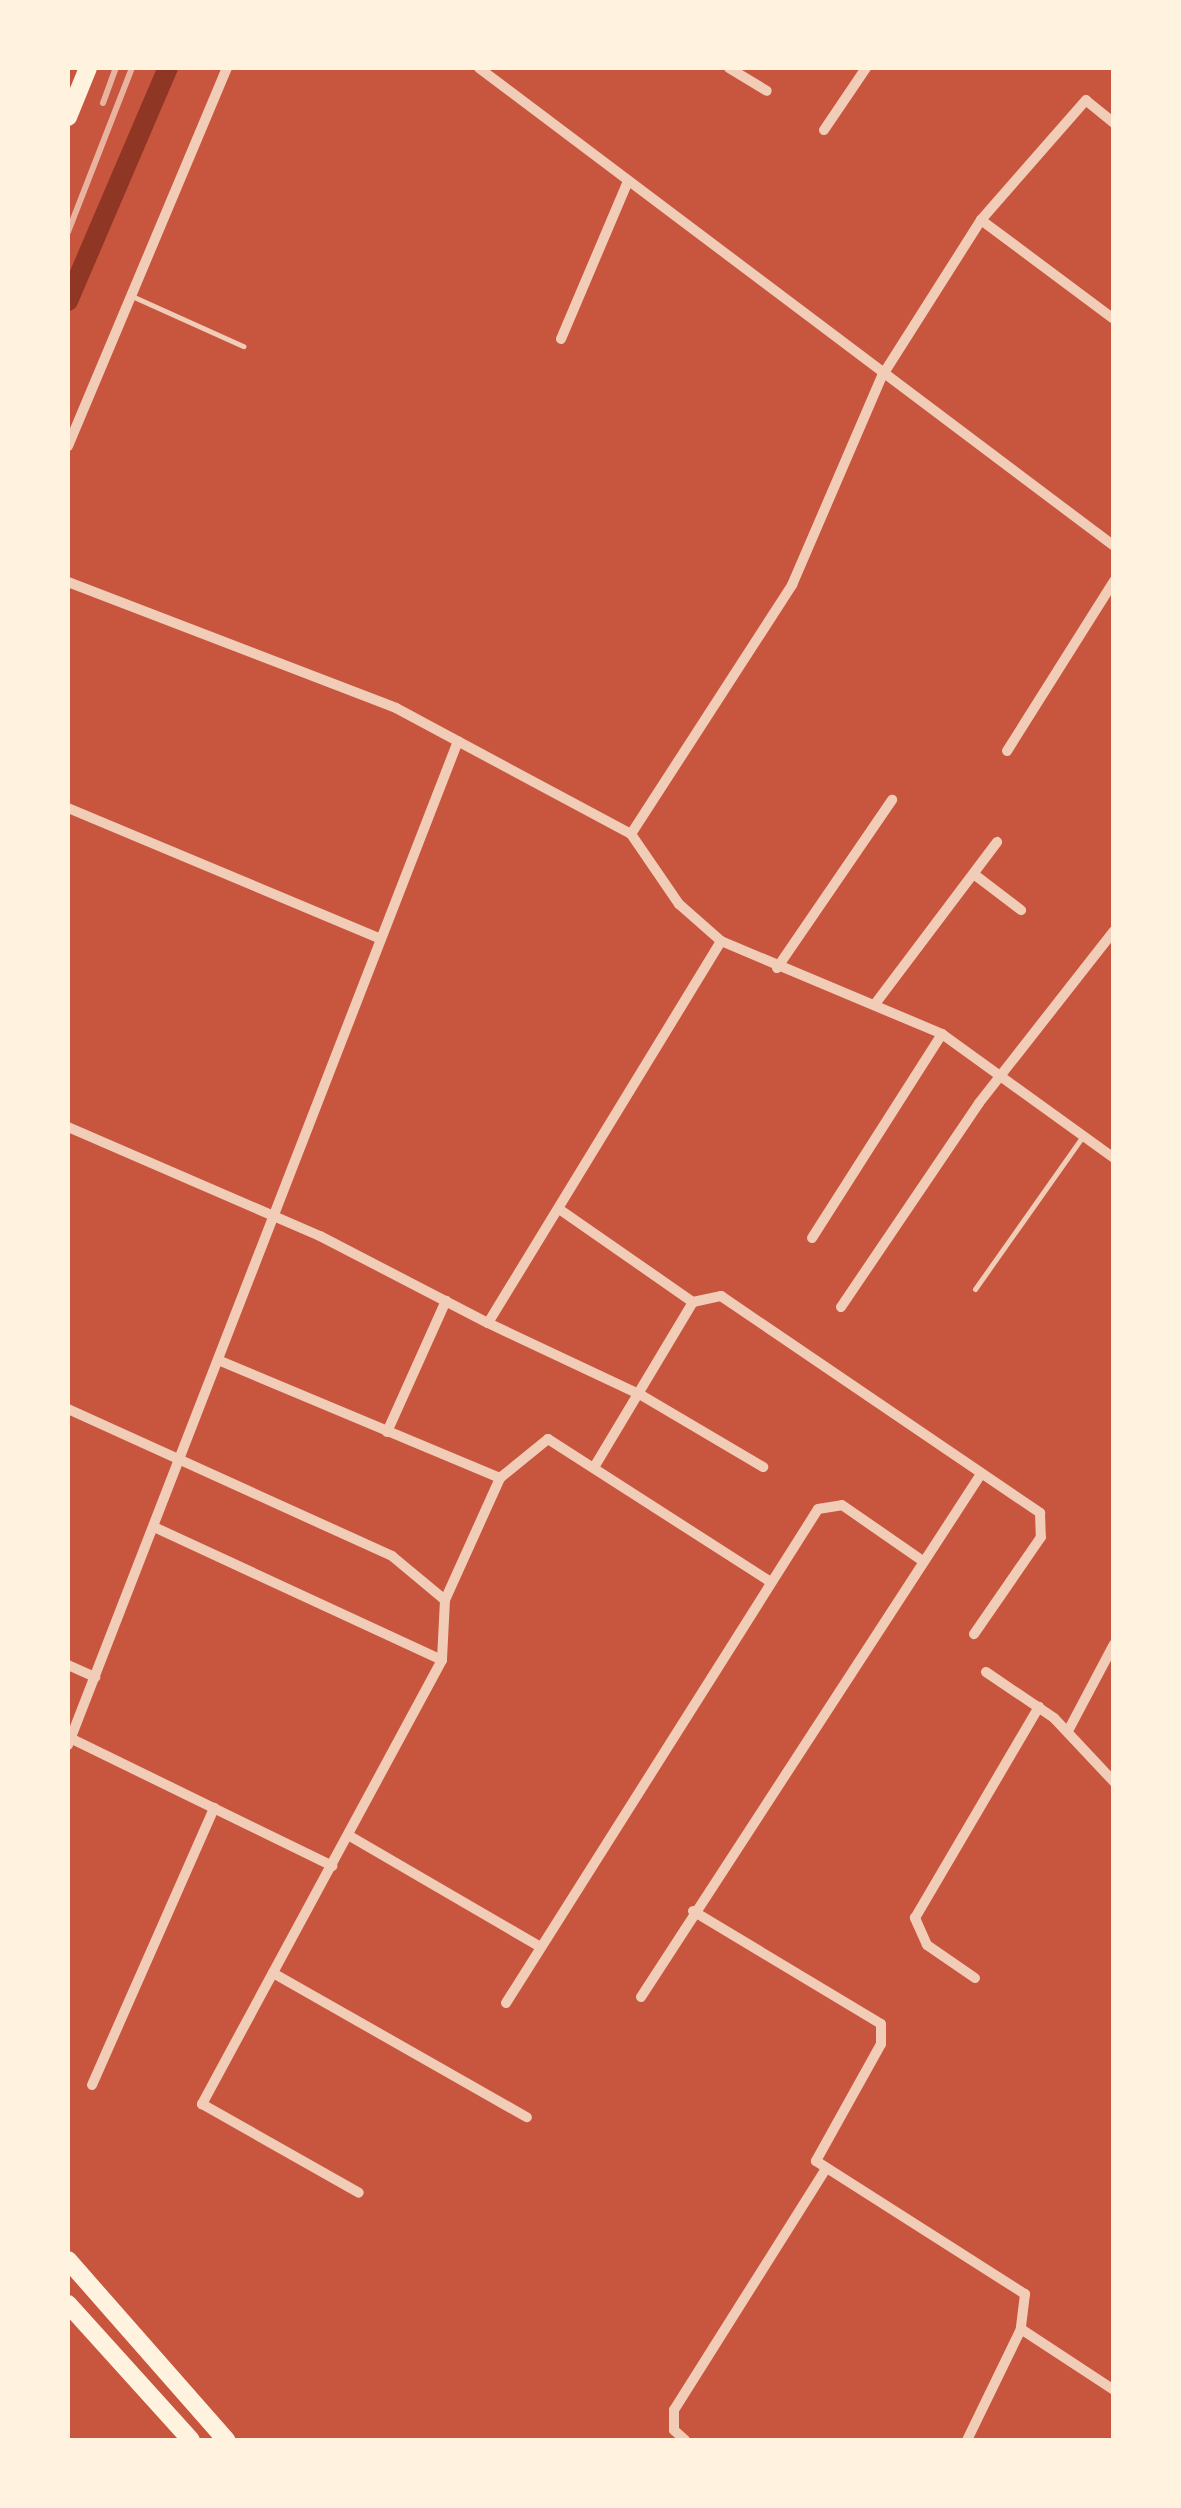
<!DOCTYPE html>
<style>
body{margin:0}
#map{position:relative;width:1181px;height:2508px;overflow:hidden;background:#c8553d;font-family:"Noto Serif",serif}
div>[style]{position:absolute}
.canal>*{height:20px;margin:-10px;padding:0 10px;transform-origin:10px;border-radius:10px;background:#8f3625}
.service>*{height:5px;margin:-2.5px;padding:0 2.5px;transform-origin:2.5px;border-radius:2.5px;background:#f1ccb7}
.minor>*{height:10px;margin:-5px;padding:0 5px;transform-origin:5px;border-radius:5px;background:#f1ccb7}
.trunk>*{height:18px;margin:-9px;padding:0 9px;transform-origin:9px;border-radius:9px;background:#fff3e0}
.rail>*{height:6px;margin:-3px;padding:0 3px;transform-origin:3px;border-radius:3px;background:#e9b49f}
span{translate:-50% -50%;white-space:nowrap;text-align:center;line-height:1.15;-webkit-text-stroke:10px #fff3e0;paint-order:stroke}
.frame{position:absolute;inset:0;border:70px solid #fff3e0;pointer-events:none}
</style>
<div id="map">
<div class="canal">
<i style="left:68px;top:301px;width:254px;rotate:-66.8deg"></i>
</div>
<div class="service">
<i style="left:134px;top:297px;width:120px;rotate:24.2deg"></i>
<i style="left:975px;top:1289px;width:187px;rotate:-54.8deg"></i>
</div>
<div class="minor">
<i style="left:479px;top:68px;width:795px;rotate:36.97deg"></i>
<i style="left:729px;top:68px;width:44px;rotate:31.2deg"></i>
<i style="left:1114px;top:123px;width:36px;rotate:-141deg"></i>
<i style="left:1086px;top:100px;width:159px;rotate:131.2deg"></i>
<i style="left:981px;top:220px;width:166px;rotate:36.7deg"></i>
<i style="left:824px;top:130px;width:75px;rotate:-55.9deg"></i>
<i style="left:561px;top:339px;width:172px;rotate:-67deg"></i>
<i style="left:68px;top:446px;width:410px;rotate:-67.2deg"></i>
<i style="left:68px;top:582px;width:351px;rotate:21deg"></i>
<i style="left:396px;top:708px;width:267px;rotate:28.2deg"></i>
<i style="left:631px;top:834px;width:85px;rotate:55.6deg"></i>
<i style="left:679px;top:904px;width:56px;rotate:41.4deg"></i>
<i style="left:721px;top:941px;width:240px;rotate:22.8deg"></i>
<i style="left:942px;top:1034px;width:212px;rotate:35.8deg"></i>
<i style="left:1007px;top:751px;width:201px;rotate:-57.8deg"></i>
<i style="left:68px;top:808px;width:337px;rotate:22.7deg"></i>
<i style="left:631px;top:834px;width:297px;rotate:-57.1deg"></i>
<i style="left:792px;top:585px;width:228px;rotate:-66.7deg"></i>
<i style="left:882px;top:376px;width:185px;rotate:-57.6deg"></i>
<i style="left:975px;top:875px;width:58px;rotate:37.3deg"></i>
<i style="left:777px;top:968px;width:204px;rotate:-55.6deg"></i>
<i style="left:875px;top:1004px;width:203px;rotate:-53deg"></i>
<i style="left:68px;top:1127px;width:275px;rotate:23.4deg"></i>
<i style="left:320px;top:1236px;width:189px;rotate:27.4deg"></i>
<i style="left:488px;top:1323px;width:447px;rotate:-58.6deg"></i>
<i style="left:559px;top:1209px;width:163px;rotate:34.8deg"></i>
<i style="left:693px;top:1302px;width:189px;rotate:120.9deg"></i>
<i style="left:812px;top:1238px;width:242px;rotate:-57.5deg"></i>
<i style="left:693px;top:1302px;width:29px;rotate:-12deg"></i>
<i style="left:721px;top:1296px;width:386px;rotate:34.2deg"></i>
<i style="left:1040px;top:1513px;width:24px;rotate:88deg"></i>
<i style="left:1041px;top:1537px;width:118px;rotate:124.6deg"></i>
<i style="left:841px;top:1307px;width:246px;rotate:-55.9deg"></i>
<i style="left:979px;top:1103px;width:219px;rotate:-51.9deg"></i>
<i style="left:488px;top:1323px;width:169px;rotate:25.2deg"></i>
<i style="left:641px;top:1395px;width:142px;rotate:30.5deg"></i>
<i style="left:218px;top:1360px;width:306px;rotate:22.7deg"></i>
<i style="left:68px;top:1409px;width:356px;rotate:24.4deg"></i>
<i style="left:392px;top:1556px;width:69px;rotate:39.7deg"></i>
<i style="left:445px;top:1600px;width:60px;rotate:92.9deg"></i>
<i style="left:442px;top:1660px;width:505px;rotate:118.39deg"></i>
<i style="left:202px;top:2104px;width:180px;rotate:29.5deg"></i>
<i style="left:387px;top:1432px;width:144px;rotate:-65.8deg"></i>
<i style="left:154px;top:1527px;width:317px;rotate:24.8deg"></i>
<i style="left:445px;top:1600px;width:134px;rotate:-65.7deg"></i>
<i style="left:500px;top:1478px;width:62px;rotate:-39.1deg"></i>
<i style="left:548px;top:1439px;width:261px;rotate:32.7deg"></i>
<i style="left:68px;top:1665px;width:30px;rotate:24deg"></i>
<i style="left:986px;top:1672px;width:82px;rotate:34.1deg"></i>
<i style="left:1054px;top:1718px;width:88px;rotate:46.8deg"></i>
<i style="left:1068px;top:1731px;width:98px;rotate:-62.1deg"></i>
<i style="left:70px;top:1738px;width:292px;rotate:26deg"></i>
<i style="left:68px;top:1745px;width:1077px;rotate:-68.77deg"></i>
<i style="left:348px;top:1835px;width:221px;rotate:30.2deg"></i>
<i style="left:693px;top:1911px;width:219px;rotate:31deg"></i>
<i style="left:881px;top:2024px;width:20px;rotate:90deg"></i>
<i style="left:881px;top:2044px;width:134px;rotate:119.1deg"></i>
<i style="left:816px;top:2161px;width:248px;rotate:32.5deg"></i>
<i style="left:1025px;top:2294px;width:35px;rotate:97deg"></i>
<i style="left:1021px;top:2329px;width:123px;rotate:115.9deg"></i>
<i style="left:273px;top:1973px;width:292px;rotate:29.6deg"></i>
<i style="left:975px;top:1978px;width:58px;rotate:-145.5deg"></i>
<i style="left:927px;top:1945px;width:30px;rotate:-114deg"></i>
<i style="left:915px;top:1918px;width:245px;rotate:-59.6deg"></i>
<i style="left:641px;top:1997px;width:624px;rotate:-56.97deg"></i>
<i style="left:506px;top:2003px;width:584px;rotate:-57.72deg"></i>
<i style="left:818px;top:1509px;width:24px;rotate:-9deg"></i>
<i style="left:842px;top:1505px;width:95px;rotate:34.7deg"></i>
<i style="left:92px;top:2085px;width:303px;rotate:-66.2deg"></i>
<i style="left:1021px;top:2329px;width:111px;rotate:33.3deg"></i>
<i style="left:685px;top:2440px;width:15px;rotate:-138deg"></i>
<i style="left:674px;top:2430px;width:20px;rotate:-90deg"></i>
<i style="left:674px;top:2410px;width:284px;rotate:-57.8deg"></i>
</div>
<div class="trunk">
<i style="left:68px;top:117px;width:53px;rotate:-67.8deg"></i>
<i style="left:68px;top:2260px;width:240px;rotate:48.7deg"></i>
<i style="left:68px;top:2304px;width:183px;rotate:47.9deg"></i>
</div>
<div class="rail">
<i style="left:103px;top:103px;width:37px;rotate:-70deg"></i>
<i style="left:68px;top:232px;width:176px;rotate:-68.7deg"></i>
</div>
<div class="frame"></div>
</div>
